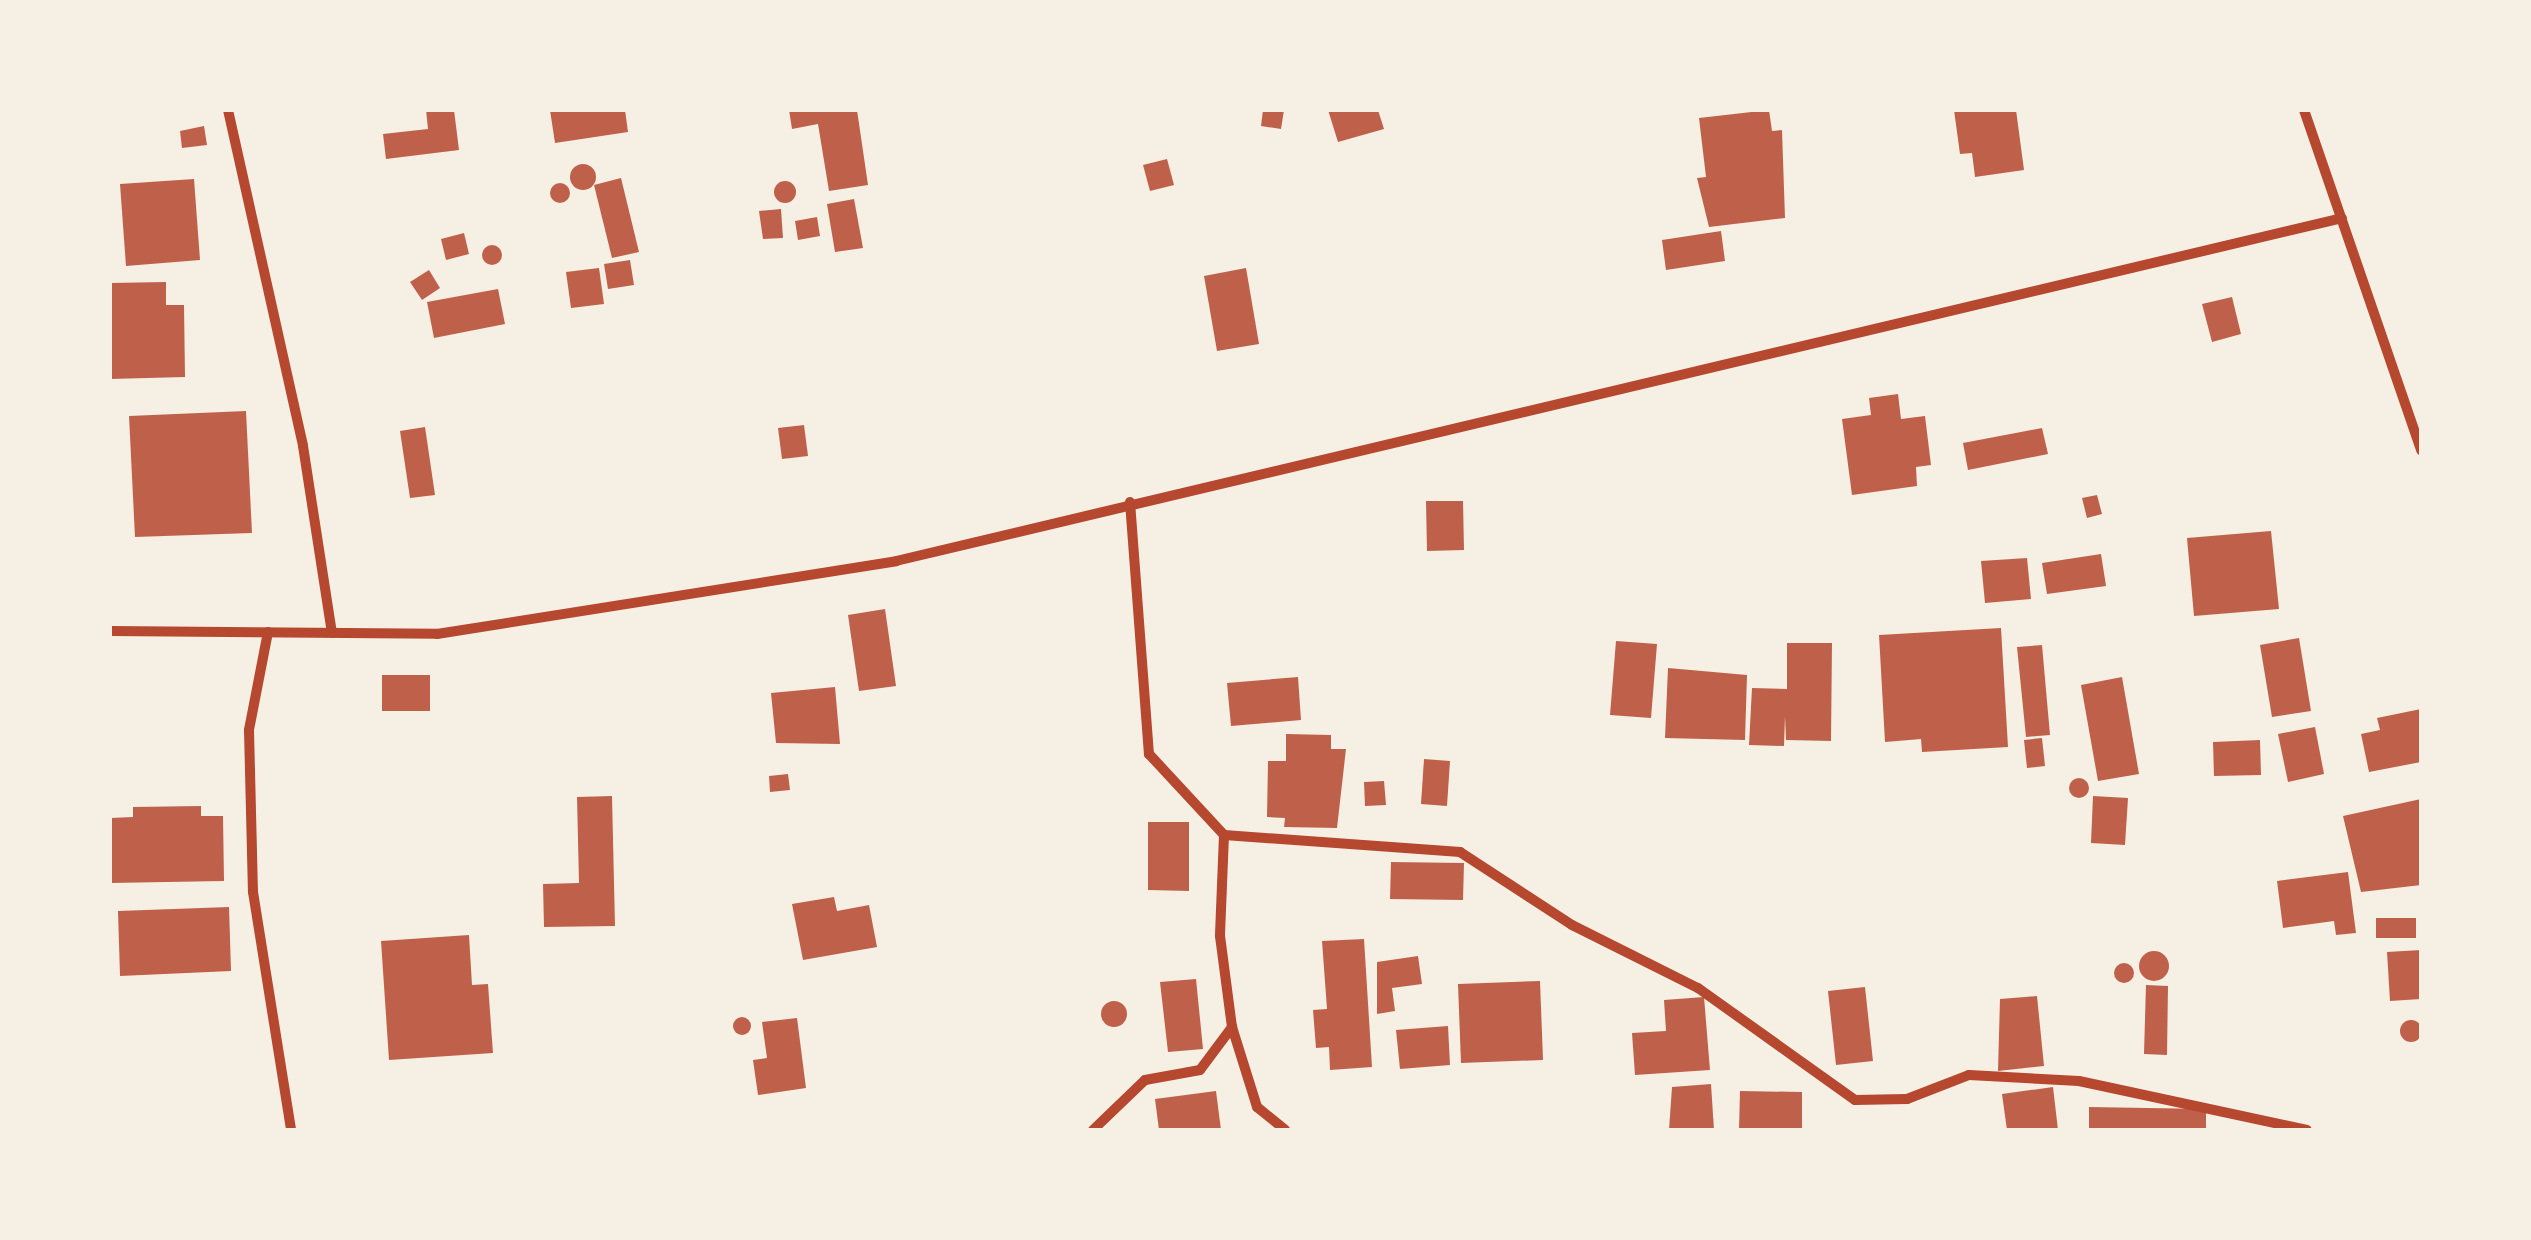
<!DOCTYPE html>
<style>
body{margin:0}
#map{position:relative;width:2531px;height:1240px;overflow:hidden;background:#f6efe4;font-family:Poppins,sans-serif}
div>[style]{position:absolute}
.building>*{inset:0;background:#bf614a}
.round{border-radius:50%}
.minor>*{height:10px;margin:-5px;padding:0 5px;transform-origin:5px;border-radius:5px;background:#b5482f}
span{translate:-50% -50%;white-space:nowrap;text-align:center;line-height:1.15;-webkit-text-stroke:10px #f6efe4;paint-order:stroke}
.frame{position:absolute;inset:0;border:112px solid #f6efe4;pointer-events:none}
</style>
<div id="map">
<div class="building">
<i style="clip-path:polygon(426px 110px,454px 110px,459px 150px,386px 159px,383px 134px,428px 129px)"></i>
<i style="clip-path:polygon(550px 110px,625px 110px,628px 132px,555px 143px)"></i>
<i style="clip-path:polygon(789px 110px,857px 110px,868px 185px,829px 191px,818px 124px,792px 129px)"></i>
<i style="clip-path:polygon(1263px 110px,1284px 110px,1281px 129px,1261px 126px)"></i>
<i style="clip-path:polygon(1328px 110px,1378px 110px,1384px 129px,1338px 142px)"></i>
<i style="clip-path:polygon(1769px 110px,1772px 131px,1782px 130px,1785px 218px,1709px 227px,1697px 178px,1706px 177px,1699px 118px)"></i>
<i style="clip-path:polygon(1954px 110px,2016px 110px,2024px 170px,1975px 177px,1972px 153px,1960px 154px)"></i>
<i style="clip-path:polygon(204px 126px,207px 145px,182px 148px,180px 131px)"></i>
<i style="clip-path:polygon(1167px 159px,1174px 185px,1150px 191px,1143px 165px)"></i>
<i class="round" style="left:570px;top:164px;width:26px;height:26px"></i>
<i style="clip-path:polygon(621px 178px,639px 252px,612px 258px,594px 185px)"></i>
<i style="clip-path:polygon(194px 179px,200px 260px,126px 266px,120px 184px)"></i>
<i class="round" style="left:774px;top:181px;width:22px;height:22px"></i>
<i class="round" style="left:550px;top:183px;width:20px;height:20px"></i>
<i style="clip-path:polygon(854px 199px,863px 248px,835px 252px,827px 204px)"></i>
<i style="clip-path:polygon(781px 209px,783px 238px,763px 239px,759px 211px)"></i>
<i style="clip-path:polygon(817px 217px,820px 236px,798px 240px,795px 221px)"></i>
<i style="clip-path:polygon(1721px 231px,1725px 261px,1666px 270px,1662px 240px)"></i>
<i style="clip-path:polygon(464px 233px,469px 254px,446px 260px,441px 239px)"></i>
<i class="round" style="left:482px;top:245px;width:20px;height:20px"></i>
<i style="clip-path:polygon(630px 260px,634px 285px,608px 289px,604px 264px)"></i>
<i style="clip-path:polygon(599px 268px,604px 304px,571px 308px,566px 272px)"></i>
<i style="clip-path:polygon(1246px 268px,1259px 344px,1217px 351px,1204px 276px)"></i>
<i style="clip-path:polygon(429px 270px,440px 288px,422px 300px,410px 282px)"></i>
<i style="clip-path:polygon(166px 282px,166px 305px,184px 305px,185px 377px,110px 379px,110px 283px)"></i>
<i style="clip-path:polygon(498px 289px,505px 324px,434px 338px,427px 302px)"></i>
<i style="clip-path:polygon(2232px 297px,2241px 334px,2212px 342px,2202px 304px)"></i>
<i style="clip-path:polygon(1898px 394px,1901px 419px,1925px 416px,1931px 465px,1916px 467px,1917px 486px,1852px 495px,1842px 419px,1871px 415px,1869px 398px)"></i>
<i style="clip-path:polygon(246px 411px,252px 533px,135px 537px,129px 416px)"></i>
<i style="clip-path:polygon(804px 425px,808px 456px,782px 459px,778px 428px)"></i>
<i style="clip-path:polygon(425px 427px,435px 495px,410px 498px,400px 431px)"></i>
<i style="clip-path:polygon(2042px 428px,2048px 454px,1968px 470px,1963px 443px)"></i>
<i style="clip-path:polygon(2097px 495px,2102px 514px,2087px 518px,2082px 498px)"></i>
<i style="clip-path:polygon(1426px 501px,1463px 501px,1464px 550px,1427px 551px)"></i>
<i style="clip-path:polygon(2271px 531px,2279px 609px,2194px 616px,2187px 538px)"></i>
<i style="clip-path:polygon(2101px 554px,2106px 586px,2047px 594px,2042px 563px)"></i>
<i style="clip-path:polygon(2027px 558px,2031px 599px,1985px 603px,1981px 561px)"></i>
<i style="clip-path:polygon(885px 609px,896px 686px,859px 691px,848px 615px)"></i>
<i style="clip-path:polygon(2001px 628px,2008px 747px,1922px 752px,1921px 739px,1885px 742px,1879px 635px)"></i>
<i style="clip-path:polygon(2299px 638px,2311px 711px,2272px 717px,2260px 645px)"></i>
<i style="clip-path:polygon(1616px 641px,1657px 644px,1651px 718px,1610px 715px)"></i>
<i style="clip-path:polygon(1787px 643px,1832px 643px,1831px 741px,1786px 740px,1785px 716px,1784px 746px,1749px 745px,1752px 688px,1787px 689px)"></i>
<i style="clip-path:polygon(2042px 645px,2050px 735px,2026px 737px,2017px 647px)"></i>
<i style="clip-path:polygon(1668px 668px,1747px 675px,1745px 740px,1665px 738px)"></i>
<i style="clip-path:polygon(382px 675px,430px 675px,430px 711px,382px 711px)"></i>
<i style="clip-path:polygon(1298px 677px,1301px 720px,1231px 726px,1227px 683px)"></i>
<i style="clip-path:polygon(2122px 677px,2139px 774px,2098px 781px,2081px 685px)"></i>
<i style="clip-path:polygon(835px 687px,840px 744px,776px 743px,771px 693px)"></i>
<i style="clip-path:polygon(2421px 709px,2421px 762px,2369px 772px,2361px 734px,2380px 730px,2377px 718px)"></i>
<i style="clip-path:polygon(2315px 727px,2324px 774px,2288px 782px,2278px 734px)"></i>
<i style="clip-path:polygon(1286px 734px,1331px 735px,1331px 749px,1346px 749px,1337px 828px,1284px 827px,1285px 818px,1267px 817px,1268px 761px,1286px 761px)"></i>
<i style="clip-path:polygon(2042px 738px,2045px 766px,2027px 768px,2024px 740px)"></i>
<i style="clip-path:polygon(2260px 740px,2261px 775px,2214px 776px,2213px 742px)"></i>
<i style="clip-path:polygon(1424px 759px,1450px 761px,1447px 806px,1421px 804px)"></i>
<i style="clip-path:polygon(788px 774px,790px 790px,770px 792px,769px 776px)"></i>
<i class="round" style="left:2069px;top:778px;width:20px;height:20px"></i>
<i style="clip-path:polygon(1384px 781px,1386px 805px,1365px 806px,1364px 782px)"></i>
<i style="clip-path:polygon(612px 796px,615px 926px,544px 927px,543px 884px,579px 883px,577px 797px)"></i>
<i style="clip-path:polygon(2093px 796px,2128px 798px,2125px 845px,2091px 843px)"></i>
<i style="clip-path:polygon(2421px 799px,2421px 885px,2361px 892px,2343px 816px)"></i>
<i style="clip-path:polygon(201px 806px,201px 816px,223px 816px,224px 881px,110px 883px,110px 818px,133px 817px,133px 807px)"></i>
<i style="clip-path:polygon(1148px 822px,1189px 822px,1189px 891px,1148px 890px)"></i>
<i style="clip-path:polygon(1391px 862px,1464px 863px,1463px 900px,1390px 899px)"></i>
<i style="clip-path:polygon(2348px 872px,2356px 933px,2336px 935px,2334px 921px,2283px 928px,2277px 881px)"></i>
<i style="clip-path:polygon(834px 897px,837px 911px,869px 905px,877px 947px,803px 960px,792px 904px)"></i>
<i style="clip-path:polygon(229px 907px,231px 971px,120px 976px,118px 911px)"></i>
<i style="clip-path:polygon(2376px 918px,2416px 918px,2416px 938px,2376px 938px)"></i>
<i style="clip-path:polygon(469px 935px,472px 985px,488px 984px,493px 1053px,389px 1060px,381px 941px)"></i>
<i style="clip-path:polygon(1364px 939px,1372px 1067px,1330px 1070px,1329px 1047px,1316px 1048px,1313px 1010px,1327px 1009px,1322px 941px)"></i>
<i style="clip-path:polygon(2421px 950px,2421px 999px,2390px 1001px,2387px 952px)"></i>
<i class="round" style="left:2139px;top:951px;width:30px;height:30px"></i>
<i style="clip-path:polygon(1418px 956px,1422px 984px,1392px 988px,1395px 1011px,1377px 1014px,1377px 962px)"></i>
<i class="round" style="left:2114px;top:963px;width:20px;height:20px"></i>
<i style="clip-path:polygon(1196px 979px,1203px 1049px,1168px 1052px,1160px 982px)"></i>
<i style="clip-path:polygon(1540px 981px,1543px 1060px,1461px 1063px,1458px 984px)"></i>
<i style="clip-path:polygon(2146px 985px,2168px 986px,2167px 1055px,2144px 1054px)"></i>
<i style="clip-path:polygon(1865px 987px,1873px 1061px,1836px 1065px,1828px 991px)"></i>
<i style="clip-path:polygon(2037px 996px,2044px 1066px,1998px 1071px,2000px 999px)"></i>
<i style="clip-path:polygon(1704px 997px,1710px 1070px,1635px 1075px,1632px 1033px,1666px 1031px,1664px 1000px)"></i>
<i class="round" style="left:1101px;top:1001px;width:26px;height:26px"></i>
<i class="round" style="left:733px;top:1017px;width:18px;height:18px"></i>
<i style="clip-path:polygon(797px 1018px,806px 1088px,758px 1095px,753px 1060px,767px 1058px,762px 1022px)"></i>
<i class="round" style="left:2400px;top:1020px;width:22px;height:22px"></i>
<i style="clip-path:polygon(1448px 1026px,1450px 1065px,1400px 1069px,1396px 1030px)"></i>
<i style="clip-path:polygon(1711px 1084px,1714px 1130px,1669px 1130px,1672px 1087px)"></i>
<i style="clip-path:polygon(2053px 1087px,2058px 1130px,2007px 1130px,2002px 1094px)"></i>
<i style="clip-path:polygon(1216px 1091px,1221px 1130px,1159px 1130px,1155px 1099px)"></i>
<i style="clip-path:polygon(1740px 1091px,1802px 1092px,1802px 1130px,1739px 1130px)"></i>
<i style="clip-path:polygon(2089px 1107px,2206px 1109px,2206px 1130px,2089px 1130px)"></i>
</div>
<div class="minor">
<i style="left:228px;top:110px;width:344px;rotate:77.4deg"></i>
<i style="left:303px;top:446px;width:189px;rotate:81.2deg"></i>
<i style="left:2304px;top:110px;width:360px;rotate:71deg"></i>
<i style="left:1130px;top:502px;width:253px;rotate:85.7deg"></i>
<i style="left:1149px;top:754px;width:110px;rotate:47.2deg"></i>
<i style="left:1224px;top:835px;width:101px;rotate:92.3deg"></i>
<i style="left:1220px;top:936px;width:92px;rotate:82.5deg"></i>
<i style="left:1232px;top:1027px;width:84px;rotate:72.6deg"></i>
<i style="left:1257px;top:1107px;width:36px;rotate:39deg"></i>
<i style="left:110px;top:631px;width:327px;rotate:0.5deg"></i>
<i style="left:437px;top:634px;width:465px;rotate:-9deg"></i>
<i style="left:896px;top:561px;width:1486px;rotate:-13.34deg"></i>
<i style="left:268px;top:632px;width:100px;rotate:101deg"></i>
<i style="left:249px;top:730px;width:162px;rotate:88.6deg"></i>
<i style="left:253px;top:892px;width:241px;rotate:80.9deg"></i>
<i style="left:1224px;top:835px;width:237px;rotate:4.1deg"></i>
<i style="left:1460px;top:852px;width:134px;rotate:33.1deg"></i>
<i style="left:1572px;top:925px;width:141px;rotate:26.6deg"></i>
<i style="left:1698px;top:988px;width:193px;rotate:35.5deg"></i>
<i style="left:1855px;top:1100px;width:52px;rotate:-1.1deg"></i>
<i style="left:1907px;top:1099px;width:66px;rotate:-21.2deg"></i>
<i style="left:1969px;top:1075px;width:110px;rotate:3.1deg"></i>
<i style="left:2079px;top:1081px;width:233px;rotate:12.1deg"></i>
<i style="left:1093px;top:1130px;width:72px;rotate:-43.9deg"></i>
<i style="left:1145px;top:1080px;width:56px;rotate:-10.3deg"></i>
<i style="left:1200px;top:1070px;width:54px;rotate:-53.3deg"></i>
</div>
<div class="frame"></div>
</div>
